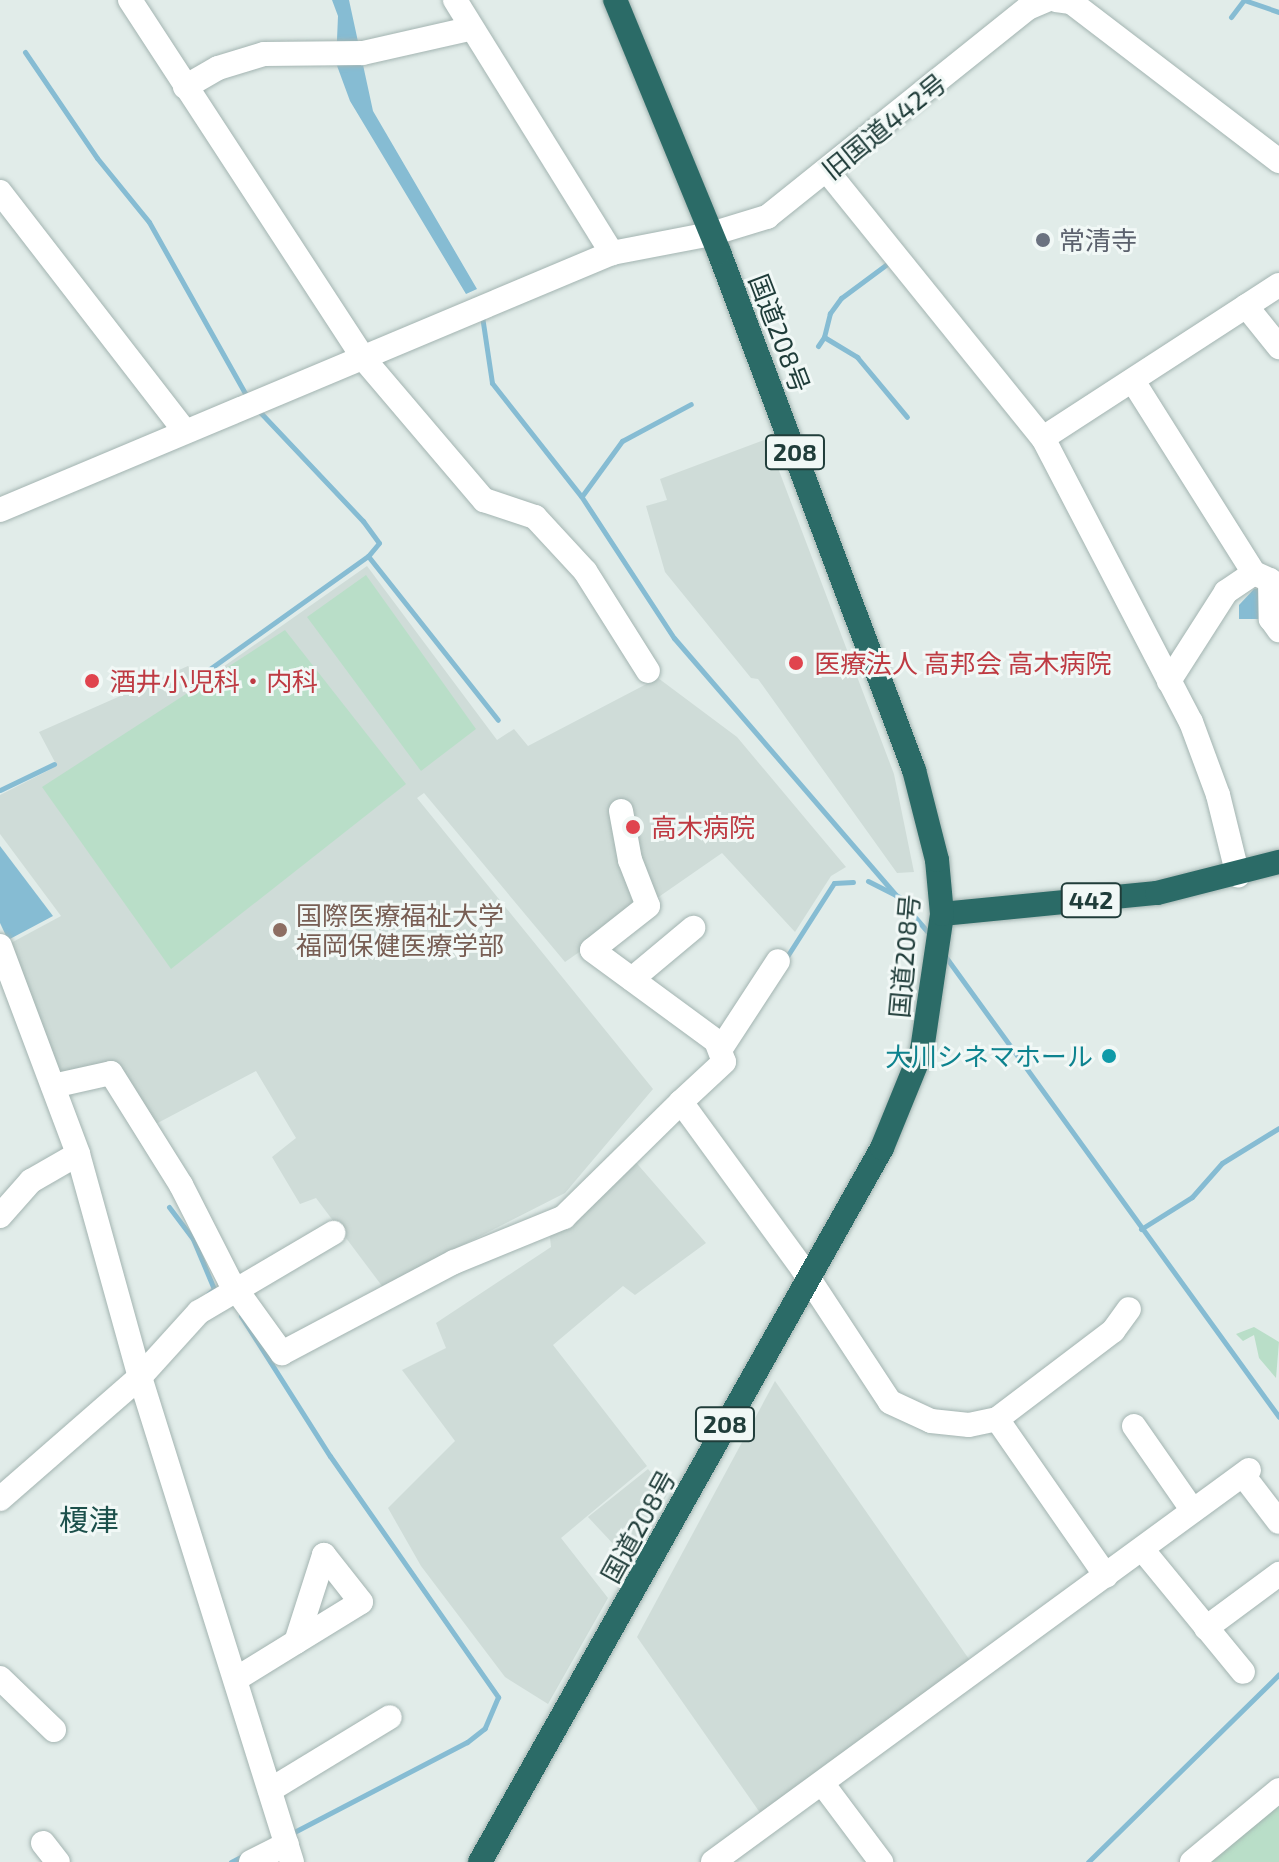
<!DOCTYPE html>
<meta charset="utf-8">
<style>
body{margin:0}
#map{position:relative;width:1279px;height:1862px;overflow:hidden;background:#e1ece9;font-family:"Exo 2","Noto Sans JP",sans-serif}
div>[style]{position:absolute}
.built>*{inset:0;background:#cfdcd8}
.green>*{inset:0;background:#b9dec8}
.water>*{inset:0;background:#86bcd3}
.stream>*{height:5px;margin:-2.5px;padding:0 2.5px;transform-origin:2.5px;border-radius:2.5px;background:#86bcd3}
.roads{filter:drop-shadow(0 0 2px #a3b4b1) drop-shadow(0 0 2px #a3b4b1)}
.minor>*{height:24px;margin:-12px;padding:0 12px;transform-origin:12px;border-radius:12px;background:#fff}
.highway>*{height:24px;margin:-12px;padding:0 12px;transform-origin:12px;border-radius:12px;background:#2b6b67}
.dots>*{width:22px;height:22px;translate:-50% -50%;box-sizing:border-box;border:4px solid #f1f8f6;border-radius:50%}
span{translate:-50% -50%;white-space:nowrap;text-align:center;line-height:1.15;-webkit-text-stroke:6px #f1f8f6;paint-order:stroke}
.shield-label span{padding:2px 6px;background:#f1f8f6;border:2px solid;border-radius:6px;-webkit-text-stroke-width:0}
.shield-label{font-size:24px;color:#203d3a;font-weight:700}
.street-label{font-size:26px;color:#203d3a}
.worship-label{font-size:26px;color:#5b616d}
.left{translate:0 -50%;text-align:left}
.health-label{font-size:26px;color:#be3a42}
.education-label{font-size:26px;color:#785e54}
.culture-label{font-size:26px;color:#0d838f}
.right{translate:-100% -50%;text-align:right}
.quarter-label{font-size:30px;color:#1c504b}
</style>
<div id="map">
<div class="built">
<i style="clip-path:polygon(767px 439px,894px 774px,914px 872px,897px 873px,758px 679px,751px 678px,665px 572px,646px 506px,667px 500px,660px 479px)"></i>
<i style="clip-path:polygon(367px 566px,497px 740px,514px 729px,528px 746px,658px 678px,737px 737px,846px 867px,831px 876px,795px 932px,722px 853px,565px 962px,424px 793px,417px 798px,653px 1089px,565px 1193px,382px 1286px,316px 1198px,300px 1204px,272px 1157px,296px 1138px,256px 1071px,152px 1126px,119px 1065px,57px 1079px,9px 944px,61px 916px,0 834px,0 795px,57px 766px,39px 732px,188px 666px,203px 681px)"></i>
<i style="clip-path:polygon(633px 1159px,706px 1243px,635px 1295px,623px 1286px,553px 1345px,647px 1466px,561px 1538px,608px 1598px,548px 1704px,505px 1677px,421px 1566px,388px 1508px,455px 1441px,402px 1370px,446px 1348px,436px 1323px,551px 1247px,549px 1229px)"></i>
<i style="clip-path:polygon(775px 1381px,971px 1662px,763px 1817px,637px 1637px)"></i>
<i style="clip-path:polygon(648px 1469px,668px 1493px,630px 1562px,588px 1517px)"></i>
</div>
<div class="green">
<i style="clip-path:polygon(366px 575px,476px 729px,421px 771px,307px 617px)"></i>
<i style="clip-path:polygon(285px 630px,406px 784px,171px 969px,42px 787px)"></i>
<i style="clip-path:polygon(1254px 1327px,1279px 1342px,1276px 1378px,1259px 1358px,1254px 1335px,1243px 1341px,1236px 1334px)"></i>
<i style="clip-path:polygon(1279px 1798px,1279px 1862px,1207px 1862px)"></i>
</div>
<div class="water">
<i style="clip-path:polygon(332px 0,349px 0,373px 111px,477px 289px,466px 294px,350px 101px,336px 63px,338px 16px)"></i>
<i style="clip-path:polygon(1254px 589px,1262px 589px,1263px 619px,1239px 619px,1239px 605px)"></i>
<i style="clip-path:polygon(0 846px,53px 916px,8px 940px,0 923px)"></i>
</div>
<div class="stream">
<i style="left:1244px;top:0;width:37px;rotate:19deg"></i>
<i style="left:1231px;top:17px;width:21px;rotate:-53deg"></i>
<i style="left:25px;top:52px;width:128px;rotate:55.8deg"></i>
<i style="left:97px;top:158px;width:82px;rotate:50.9deg"></i>
<i style="left:149px;top:222px;width:204px;rotate:60.7deg"></i>
<i style="left:887px;top:264px;width:57px;rotate:143.5deg"></i>
<i style="left:841px;top:298px;width:19px;rotate:126deg"></i>
<i style="left:830px;top:313px;width:25px;rotate:104deg"></i>
<i style="left:824px;top:337px;width:39px;rotate:31deg"></i>
<i style="left:857px;top:357px;width:78px;rotate:50.2deg"></i>
<i style="left:482px;top:316px;width:68px;rotate:81.5deg"></i>
<i style="left:492px;top:383px;width:144px;rotate:51.8deg"></i>
<i style="left:581px;top:496px;width:170px;rotate:56.8deg"></i>
<i style="left:674px;top:638px;width:392px;rotate:49.2deg"></i>
<i style="left:818px;top:346px;width:11px;rotate:-56deg"></i>
<i style="left:258px;top:410px;width:153px;rotate:46.6deg"></i>
<i style="left:363px;top:521px;width:27px;rotate:54deg"></i>
<i style="left:379px;top:543px;width:17px;rotate:130deg"></i>
<i style="left:582px;top:496px;width:68px;rotate:-54deg"></i>
<i style="left:622px;top:441px;width:78px;rotate:-28.2deg"></i>
<i style="left:197px;top:678px;width:210px;rotate:-35.5deg"></i>
<i style="left:368px;top:556px;width:209px;rotate:51.6deg"></i>
<i style="left:0;top:790px;width:60px;rotate:-25.7deg"></i>
<i style="left:868px;top:881px;width:36px;rotate:27deg"></i>
<i style="left:945px;top:956px;width:569px;rotate:54.08deg"></i>
<i style="left:786px;top:958px;width:89px;rotate:-57.4deg"></i>
<i style="left:834px;top:883px;width:19px;rotate:-3deg"></i>
<i style="left:169px;top:1207px;width:40px;rotate:53deg"></i>
<i style="left:193px;top:1239px;width:54px;rotate:67.2deg"></i>
<i style="left:214px;top:1289px;width:8px;rotate:140deg"></i>
<i style="left:1141px;top:1229px;width:60px;rotate:-32.1deg"></i>
<i style="left:1192px;top:1197px;width:45px;rotate:-48.6deg"></i>
<i style="left:1222px;top:1163px;width:67px;rotate:-31.6deg"></i>
<i style="left:241px;top:1316px;width:166px;rotate:57.6deg"></i>
<i style="left:330px;top:1456px;width:294px;rotate:55.1deg"></i>
<i style="left:498px;top:1697px;width:34px;rotate:113deg"></i>
<i style="left:485px;top:1728px;width:23px;rotate:142deg"></i>
<i style="left:467px;top:1742px;width:197px;rotate:152.5deg"></i>
<i style="left:231px;top:1862px;width:13px;rotate:-27deg"></i>
<i style="left:1088px;top:1862px;width:268px;rotate:-44.5deg"></i>
</div>
<div class="roads">
<div class="minor">
<i style="left:130px;top:0;width:427px;rotate:56.9deg"></i>
<i style="left:363px;top:358px;width:187px;rotate:49.6deg"></i>
<i style="left:484px;top:500px;width:54px;rotate:18.4deg"></i>
<i style="left:535px;top:517px;width:74px;rotate:47.2deg"></i>
<i style="left:585px;top:571px;width:118px;rotate:57.8deg"></i>
<i style="left:455px;top:0;width:298px;rotate:58.2deg"></i>
<i style="left:1056px;top:0;width:15px;rotate:8deg"></i>
<i style="left:1071px;top:2px;width:262px;rotate:37.4deg"></i>
<i style="left:185px;top:87px;width:38px;rotate:-30deg"></i>
<i style="left:218px;top:68px;width:48px;rotate:-16.9deg"></i>
<i style="left:264px;top:54px;width:99px;rotate:-0.6deg"></i>
<i style="left:363px;top:53px;width:109px;rotate:-12.8deg"></i>
<i style="left:828px;top:172px;width:342px;rotate:51.1deg"></i>
<i style="left:1043px;top:438px;width:320px;rotate:62.5deg"></i>
<i style="left:1191px;top:722px;width:78px;rotate:69.7deg"></i>
<i style="left:1218px;top:795px;width:83px;rotate:76.1deg"></i>
<i style="left:0;top:192px;width:301px;rotate:52.3deg"></i>
<i style="left:1246px;top:306px;width:53px;rotate:51.2deg"></i>
<i style="left:1133px;top:381px;width:227px;rotate:57.8deg"></i>
<i style="left:1254px;top:573px;width:34px;rotate:146deg"></i>
<i style="left:1226px;top:592px;width:106px;rotate:122.6deg"></i>
<i style="left:1043px;top:438px;width:281px;rotate:-33deg"></i>
<i style="left:0;top:510px;width:664px;rotate:-22.78deg"></i>
<i style="left:612px;top:253px;width:101px;rotate:-10.9deg"></i>
<i style="left:711px;top:234px;width:59px;rotate:-16.9deg"></i>
<i style="left:767px;top:217px;width:334px;rotate:-38.7deg"></i>
<i style="left:1028px;top:8px;width:21px;rotate:-23deg"></i>
<i style="left:1254px;top:573px;width:17px;rotate:24deg"></i>
<i style="left:1270px;top:580px;width:39px;rotate:89deg"></i>
<i style="left:1271px;top:619px;width:14px;rotate:54deg"></i>
<i style="left:621px;top:811px;width:50px;rotate:79.6deg"></i>
<i style="left:630px;top:860px;width:49px;rotate:68.6deg"></i>
<i style="left:648px;top:906px;width:71px;rotate:141.8deg"></i>
<i style="left:592px;top:950px;width:154px;rotate:36.3deg"></i>
<i style="left:716px;top:1041px;width:22px;rotate:69deg"></i>
<i style="left:724px;top:1062px;width:59px;rotate:137.1deg"></i>
<i style="left:681px;top:1102px;width:205px;rotate:53.9deg"></i>
<i style="left:802px;top:1268px;width:160px;rotate:56.7deg"></i>
<i style="left:890px;top:1402px;width:45px;rotate:24.9deg"></i>
<i style="left:931px;top:1421px;width:38px;rotate:6deg"></i>
<i style="left:969px;top:1425px;width:29px;rotate:-12deg"></i>
<i style="left:997px;top:1419px;width:191px;rotate:55.2deg"></i>
<i style="left:0;top:946px;width:222px;rotate:69.4deg"></i>
<i style="left:78px;top:1154px;width:231px;rotate:74.5deg"></i>
<i style="left:140px;top:1377px;width:508px;rotate:72.6deg"></i>
<i style="left:632px;top:979px;width:80px;rotate:-39.9deg"></i>
<i style="left:720px;top:1050px;width:106px;rotate:-56.9deg"></i>
<i style="left:53px;top:1086px;width:59px;rotate:-12.6deg"></i>
<i style="left:111px;top:1073px;width:132px;rotate:58deg"></i>
<i style="left:181px;top:1185px;width:108px;rotate:63deg"></i>
<i style="left:230px;top:1281px;width:89px;rotate:54.2deg"></i>
<i style="left:282px;top:1353px;width:195px;rotate:-27.9deg"></i>
<i style="left:454px;top:1262px;width:119px;rotate:-22.2deg"></i>
<i style="left:564px;top:1217px;width:164px;rotate:-44.5deg"></i>
<i style="left:0;top:1216px;width:47px;rotate:-48.5deg"></i>
<i style="left:31px;top:1181px;width:54px;rotate:-29.9deg"></i>
<i style="left:997px;top:1419px;width:146px;rotate:-37.2deg"></i>
<i style="left:1113px;top:1331px;width:27px;rotate:-54deg"></i>
<i style="left:1134px;top:1426px;width:103px;rotate:55.2deg"></i>
<i style="left:1243px;top:1475px;width:59px;rotate:52.5deg"></i>
<i style="left:0;top:1499px;width:186px;rotate:-41.1deg"></i>
<i style="left:140px;top:1377px;width:88px;rotate:-47.8deg"></i>
<i style="left:199px;top:1312px;width:156px;rotate:-30.5deg"></i>
<i style="left:1142px;top:1549px;width:159px;rotate:50.6deg"></i>
<i style="left:1206px;top:1628px;width:91px;rotate:-36.5deg"></i>
<i style="left:0;top:1678px;width:75px;rotate:43.9deg"></i>
<i style="left:236px;top:1679px;width:70px;rotate:-31.7deg"></i>
<i style="left:296px;top:1642px;width:76px;rotate:-31.6deg"></i>
<i style="left:361px;top:1602px;width:60px;rotate:-128.2deg"></i>
<i style="left:324px;top:1555px;width:91px;rotate:107.8deg"></i>
<i style="left:822px;top:1783px;width:99px;rotate:53.2deg"></i>
<i style="left:270px;top:1790px;width:140px;rotate:-31.3deg"></i>
<i style="left:43px;top:1843px;width:24px;rotate:52deg"></i>
<i style="left:251px;top:1862px;width:40px;rotate:-26.6deg"></i>
<i style="left:713px;top:1862px;width:664px;rotate:-36.18deg"></i>
<i style="left:1192px;top:1862px;width:113px;rotate:-39.6deg"></i>
</div>
<div class="highway">
<i style="left:942px;top:914px;width:216px;rotate:-5.6deg"></i>
<i style="left:1157px;top:893px;width:126px;rotate:-14.3deg"></i>
<i style="left:480px;top:1862px;width:819px;rotate:-60.62deg"></i>
<i style="left:882px;top:1148px;width:106px;rotate:-67.8deg"></i>
<i style="left:922px;top:1050px;width:137px;rotate:-81.6deg"></i>
<i style="left:942px;top:914px;width:54px;rotate:-95.3deg"></i>
<i style="left:937px;top:860px;width:93px;rotate:-104.3deg"></i>
<i style="left:914px;top:770px;width:553px;rotate:-110.63deg"></i>
<i style="left:719px;top:252px;width:273px;rotate:-112.4deg"></i>
</div>
</div>
<div class="dots">
<i style="left:1043px;top:240px;background:#6b7280"></i>
<i style="left:796px;top:663px;background:#e0444e"></i>
<i style="left:92px;top:681px;background:#e0444e"></i>
<i style="left:633px;top:827px;background:#e0444e"></i>
<i style="left:280px;top:930px;background:#8d6e63"></i>
<i style="left:1109px;top:1056px;background:#0f9aa8"></i>
</div>
<div class="shield-label">
<span style="left:795px;top:452px">208</span>
<span style="left:1091px;top:900px">442</span>
<span style="left:725px;top:1424px">208</span>
</div>
<div class="street-label">
<span style="left:884px;top:126px;rotate:-39deg">旧国道442号</span>
<span style="left:780px;top:333px;rotate:69deg">国道208号</span>
<span style="left:904px;top:956px;rotate:-85deg">国道208号</span>
<span style="left:638px;top:1526px;rotate:-61deg">国道208号</span>
</div>
<div class="worship-label">
<span class="left" style="left:1059px;top:240px">常清寺</span>
</div>
<div class="health-label">
<span class="left" style="left:814px;top:663px">医療法人 高邦会 高木病院</span>
<span class="left" style="left:110px;top:681px">酒井小児科・内科</span>
<span class="left" style="left:651px;top:827px">高木病院</span>
</div>
<div class="education-label">
<span class="left" style="left:296px;top:930px">国際医療福祉大学<br>福岡保健医療学部</span>
</div>
<div class="culture-label">
<span class="right" style="left:1093px;top:1056px">大川シネマホール</span>
</div>
<div class="quarter-label">
<span style="left:89px;top:1519px">榎津</span>
</div>
</div>
